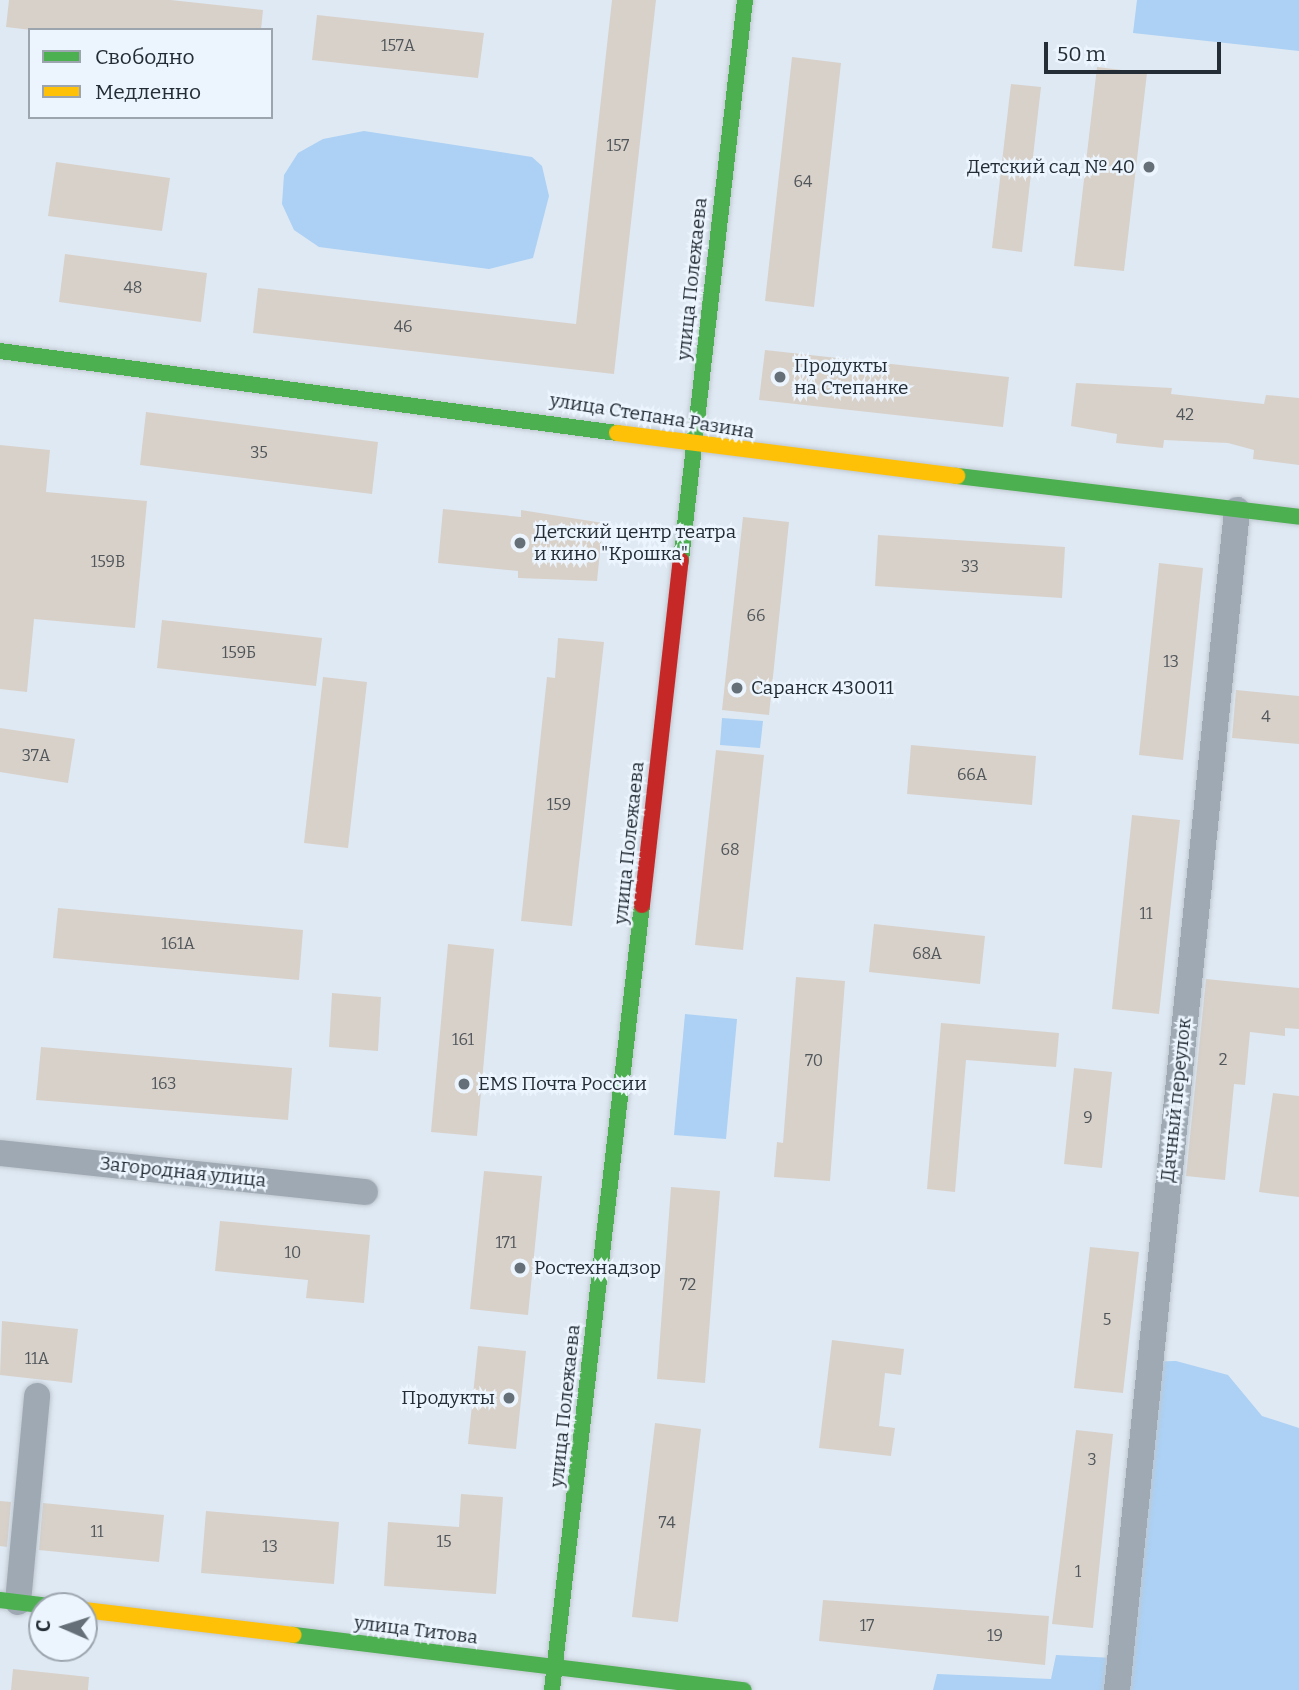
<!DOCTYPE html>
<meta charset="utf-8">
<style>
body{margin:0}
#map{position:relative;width:1299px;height:1690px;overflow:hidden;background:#dfe9f3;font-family:Bitter,serif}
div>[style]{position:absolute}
.green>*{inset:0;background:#acd1f4}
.building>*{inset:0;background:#d8d1ca}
.roads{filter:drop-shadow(0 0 2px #bfc7cf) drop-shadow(0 0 2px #bfc7cf)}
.street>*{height:26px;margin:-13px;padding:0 13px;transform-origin:13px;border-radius:13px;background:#9ea9b4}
.fast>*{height:16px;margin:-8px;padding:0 8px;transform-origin:8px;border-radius:8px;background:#4caf50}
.slow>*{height:16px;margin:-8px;padding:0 8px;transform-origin:8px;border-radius:8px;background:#ffc107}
.jam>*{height:16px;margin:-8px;padding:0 8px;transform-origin:8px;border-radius:8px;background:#c62828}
.dots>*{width:19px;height:19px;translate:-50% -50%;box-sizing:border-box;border:4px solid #ecf5fe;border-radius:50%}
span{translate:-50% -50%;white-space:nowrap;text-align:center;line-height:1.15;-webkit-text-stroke:5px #ecf5fe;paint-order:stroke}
.number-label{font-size:16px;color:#51565a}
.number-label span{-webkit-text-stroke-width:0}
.poi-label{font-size:19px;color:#242d35}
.right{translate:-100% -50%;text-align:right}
.left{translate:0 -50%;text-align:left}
.street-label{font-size:19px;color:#242d35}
.legend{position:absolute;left:28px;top:28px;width:245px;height:91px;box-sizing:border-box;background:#ecf5fe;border:2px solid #9ca5ae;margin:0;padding:9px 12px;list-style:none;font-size:21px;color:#242d35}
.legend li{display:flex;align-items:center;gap:14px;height:35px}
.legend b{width:35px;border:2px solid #9ca5ae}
.north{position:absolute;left:28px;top:1592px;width:70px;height:70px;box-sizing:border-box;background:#ecf5fe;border:2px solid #9ca5ae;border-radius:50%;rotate:273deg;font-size:19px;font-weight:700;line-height:28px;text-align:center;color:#242d35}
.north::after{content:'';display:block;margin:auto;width:24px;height:32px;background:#656f78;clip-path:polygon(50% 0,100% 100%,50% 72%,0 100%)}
.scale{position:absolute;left:1044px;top:42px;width:177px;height:32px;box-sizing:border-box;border:4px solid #242d35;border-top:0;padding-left:9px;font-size:21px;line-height:24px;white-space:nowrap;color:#242d35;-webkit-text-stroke:5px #ecf5fe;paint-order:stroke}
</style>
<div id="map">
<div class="green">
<i style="clip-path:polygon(1137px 0,1299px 0,1299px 51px,1133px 33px)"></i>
<i style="clip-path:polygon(364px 131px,532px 157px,542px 166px,549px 196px,533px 258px,489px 269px,319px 247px,294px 230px,282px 204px,284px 175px,298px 153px,323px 139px)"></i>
<i style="clip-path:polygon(722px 718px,763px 721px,760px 748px,720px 745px)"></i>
<i style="clip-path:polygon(685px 1014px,737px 1019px,726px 1139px,674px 1135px)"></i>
<i style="clip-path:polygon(1176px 1361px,1228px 1375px,1262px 1416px,1299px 1428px,1299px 1690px,933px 1690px,937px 1674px,1051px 1679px,1056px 1655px,1113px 1658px,1140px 1362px)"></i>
</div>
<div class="building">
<i style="clip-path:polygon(9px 0,171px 0,263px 10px,261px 30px,31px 30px,6px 27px)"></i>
<i style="clip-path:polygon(612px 0,656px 0,614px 374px,253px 333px,258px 288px,576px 324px)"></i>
<i style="clip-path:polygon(317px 15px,484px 33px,478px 78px,312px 60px)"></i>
<i style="clip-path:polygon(792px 57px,841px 63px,814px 307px,765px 301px)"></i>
<i style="clip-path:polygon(1097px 67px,1147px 73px,1124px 271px,1074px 266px)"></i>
<i style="clip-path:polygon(1011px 84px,1041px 87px,1022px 252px,992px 248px)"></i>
<i style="clip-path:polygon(56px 162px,170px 178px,162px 231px,48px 216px)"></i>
<i style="clip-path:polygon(65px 254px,207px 273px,201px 322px,59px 302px)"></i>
<i style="clip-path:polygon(765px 350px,1009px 377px,1003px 427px,759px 400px)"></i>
<i style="clip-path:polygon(1076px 383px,1172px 388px,1171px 394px,1264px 404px,1266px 395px,1299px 398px,1299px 465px,1253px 459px,1254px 450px,1228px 443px,1164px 440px,1163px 448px,1116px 443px,1117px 434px,1071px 426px)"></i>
<i style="clip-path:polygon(146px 412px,378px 442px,372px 494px,140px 465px)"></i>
<i style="clip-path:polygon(0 445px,50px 450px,46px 492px,147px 501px,135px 628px,34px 619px,27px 692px,0 689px)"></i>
<i style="clip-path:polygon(443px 509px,521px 517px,521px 510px,603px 523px,597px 581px,518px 578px,518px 571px,438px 563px)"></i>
<i style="clip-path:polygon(743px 517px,789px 522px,769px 715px,722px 710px)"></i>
<i style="clip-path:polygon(878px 535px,1065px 547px,1062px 598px,875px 586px)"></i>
<i style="clip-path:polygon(1159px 563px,1203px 568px,1183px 760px,1139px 755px)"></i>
<i style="clip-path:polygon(162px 620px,322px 638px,316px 686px,157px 668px)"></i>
<i style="clip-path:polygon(558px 638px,604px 642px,572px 926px,521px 921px,547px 677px,555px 678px)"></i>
<i style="clip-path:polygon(323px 677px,367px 682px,348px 848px,304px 843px)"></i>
<i style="clip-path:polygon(1236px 690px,1299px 696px,1299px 744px,1232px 738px)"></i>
<i style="clip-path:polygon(0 728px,75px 739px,68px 783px,0 772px)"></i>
<i style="clip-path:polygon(911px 745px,1036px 756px,1032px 805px,907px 794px)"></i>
<i style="clip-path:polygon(716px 750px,764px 755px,743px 950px,695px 945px)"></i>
<i style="clip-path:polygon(1132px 815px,1180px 820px,1159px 1014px,1112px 1009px)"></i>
<i style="clip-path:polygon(58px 908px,303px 930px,299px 980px,53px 958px)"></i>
<i style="clip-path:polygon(874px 924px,985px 936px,980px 984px,869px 972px)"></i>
<i style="clip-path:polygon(448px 944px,494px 949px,477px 1136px,431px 1132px)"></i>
<i style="clip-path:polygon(796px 977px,845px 981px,830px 1181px,774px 1177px,777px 1142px,783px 1143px)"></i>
<i style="clip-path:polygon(1206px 979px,1299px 988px,1299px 1029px,1285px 1028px,1285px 1036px,1250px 1032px,1245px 1085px,1234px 1084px,1225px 1180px,1186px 1176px)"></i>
<i style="clip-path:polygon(332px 993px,381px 997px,378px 1051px,329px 1047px)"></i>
<i style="clip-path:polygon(941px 1023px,1059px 1033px,1056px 1067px,966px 1060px,955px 1192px,927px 1189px)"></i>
<i style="clip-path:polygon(41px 1047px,292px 1068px,288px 1120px,36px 1100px)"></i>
<i style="clip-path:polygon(1074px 1068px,1112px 1072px,1102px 1168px,1064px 1164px)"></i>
<i style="clip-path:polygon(1273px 1093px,1299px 1096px,1299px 1197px,1259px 1192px)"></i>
<i style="clip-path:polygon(484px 1171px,542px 1176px,528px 1315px,470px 1309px)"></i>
<i style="clip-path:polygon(671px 1187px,720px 1191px,705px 1383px,657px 1379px)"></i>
<i style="clip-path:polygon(220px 1221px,370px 1235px,364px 1303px,306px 1298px,308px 1280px,215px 1271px)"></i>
<i style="clip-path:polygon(1090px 1247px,1139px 1252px,1123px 1393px,1074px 1388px)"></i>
<i style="clip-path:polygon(2px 1321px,78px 1329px,72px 1383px,0 1375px)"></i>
<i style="clip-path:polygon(832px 1340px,904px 1349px,901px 1375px,885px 1373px,879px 1426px,895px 1428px,891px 1456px,819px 1448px)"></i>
<i style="clip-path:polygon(478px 1346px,526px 1351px,516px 1449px,468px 1444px)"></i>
<i style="clip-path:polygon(655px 1423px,701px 1429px,678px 1622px,632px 1617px)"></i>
<i style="clip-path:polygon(1076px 1430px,1113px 1434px,1093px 1628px,1052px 1624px)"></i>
<i style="clip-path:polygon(461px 1494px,503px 1497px,496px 1594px,384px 1586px,388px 1522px,459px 1527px)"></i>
<i style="clip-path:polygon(0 1501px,11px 1502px,7px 1547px,0 1546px)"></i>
<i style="clip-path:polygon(43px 1503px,164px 1515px,159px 1562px,39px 1550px)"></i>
<i style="clip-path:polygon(206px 1511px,339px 1522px,334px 1584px,201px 1573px)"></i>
<i style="clip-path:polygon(823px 1600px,1049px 1616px,1045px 1665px,819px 1641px)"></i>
<i style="clip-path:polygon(13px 1669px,89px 1677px,88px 1690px,11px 1690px)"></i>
</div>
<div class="roads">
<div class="street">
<i style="left:0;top:1153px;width:367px;rotate:6.1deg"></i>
<i style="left:18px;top:1602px;width:207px;rotate:-84.7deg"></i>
<i style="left:1117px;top:1690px;width:1186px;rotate:-84.19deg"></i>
</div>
<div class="fast">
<i style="left:0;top:351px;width:622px;rotate:7.57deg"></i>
<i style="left:957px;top:476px;width:344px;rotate:6.8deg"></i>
<i style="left:681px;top:560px;width:564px;rotate:-83.48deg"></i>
<i style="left:0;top:1600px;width:49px;rotate:7deg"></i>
<i style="left:294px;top:1635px;width:453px;rotate:7deg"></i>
<i style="left:552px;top:1690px;width:790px;rotate:-83.46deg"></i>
</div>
<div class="slow">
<i style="left:617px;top:433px;width:343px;rotate:7.2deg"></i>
<i style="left:84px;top:1610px;width:211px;rotate:6.8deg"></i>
</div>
<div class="jam">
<i style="left:642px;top:905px;width:347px;rotate:-83.6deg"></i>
</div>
</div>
<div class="dots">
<i style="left:1149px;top:167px;background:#656f78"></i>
<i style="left:780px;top:377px;background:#656f78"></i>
<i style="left:520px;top:543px;background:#656f78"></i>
<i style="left:737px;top:688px;background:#656f78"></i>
<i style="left:464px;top:1084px;background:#656f78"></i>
<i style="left:520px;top:1268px;background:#656f78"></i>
<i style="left:509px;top:1398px;background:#656f78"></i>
</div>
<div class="number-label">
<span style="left:398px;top:46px">157А</span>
<span style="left:618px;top:146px">157</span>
<span style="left:803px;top:182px">64</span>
<span style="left:133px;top:288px">48</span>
<span style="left:403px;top:327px">46</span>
<span style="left:1185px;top:415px">42</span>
<span style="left:259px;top:453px">35</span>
<span style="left:108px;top:562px">159В</span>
<span style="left:970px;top:567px">33</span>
<span style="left:756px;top:616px">66</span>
<span style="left:239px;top:653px">159Б</span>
<span style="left:1171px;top:662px">13</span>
<span style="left:1266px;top:717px">4</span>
<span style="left:36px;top:756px">37А</span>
<span style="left:972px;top:775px">66А</span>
<span style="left:559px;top:805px">159</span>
<span style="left:730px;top:850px">68</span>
<span style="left:1146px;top:914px">11</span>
<span style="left:178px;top:944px">161А</span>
<span style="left:927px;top:954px">68А</span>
<span style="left:463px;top:1040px">161</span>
<span style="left:1223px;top:1060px">2</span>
<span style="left:814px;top:1061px">70</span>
<span style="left:164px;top:1084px">163</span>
<span style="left:1088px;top:1118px">9</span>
<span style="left:506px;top:1243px">171</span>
<span style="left:293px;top:1253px">10</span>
<span style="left:688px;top:1285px">72</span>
<span style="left:1107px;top:1320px">5</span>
<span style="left:37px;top:1359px">11А</span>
<span style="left:1092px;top:1460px">3</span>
<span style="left:667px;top:1523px">74</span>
<span style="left:97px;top:1532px">11</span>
<span style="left:444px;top:1542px">15</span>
<span style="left:270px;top:1547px">13</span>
<span style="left:1078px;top:1572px">1</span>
<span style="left:867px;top:1626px">17</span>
<span style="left:995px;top:1636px">19</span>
</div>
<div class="poi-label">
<span class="right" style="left:1135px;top:167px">Детский сад № 40</span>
<span class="left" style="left:794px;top:377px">Продукты<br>на Степанке</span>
<span class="left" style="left:534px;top:543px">Детский центр театра<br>и кино "Крошка"</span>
<span class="left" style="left:751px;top:688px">Саранск 430011</span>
<span class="left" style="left:478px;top:1084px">EMS Почта России</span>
<span class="left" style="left:534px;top:1268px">Ростехнадзор</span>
<span class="right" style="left:495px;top:1398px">Продукты</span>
</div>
<div class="street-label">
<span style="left:692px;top:279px;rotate:-84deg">улица Полежаева</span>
<span style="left:652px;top:416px;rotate:9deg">улица Степана Разина</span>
<span style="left:629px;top:843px;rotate:-84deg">улица Полежаева</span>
<span style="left:1176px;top:1100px;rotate:-84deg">Дачный переулок</span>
<span style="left:183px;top:1172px;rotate:6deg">Загородная улица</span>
<span style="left:565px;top:1406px;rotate:-84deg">улица Полежаева</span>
<span style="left:416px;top:1630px;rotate:7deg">улица Титова</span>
</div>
<ul class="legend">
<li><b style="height:9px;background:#4caf50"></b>Свободно</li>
<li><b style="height:9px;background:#ffc107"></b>Медленно</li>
</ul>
<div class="north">С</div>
<div class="scale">50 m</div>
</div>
